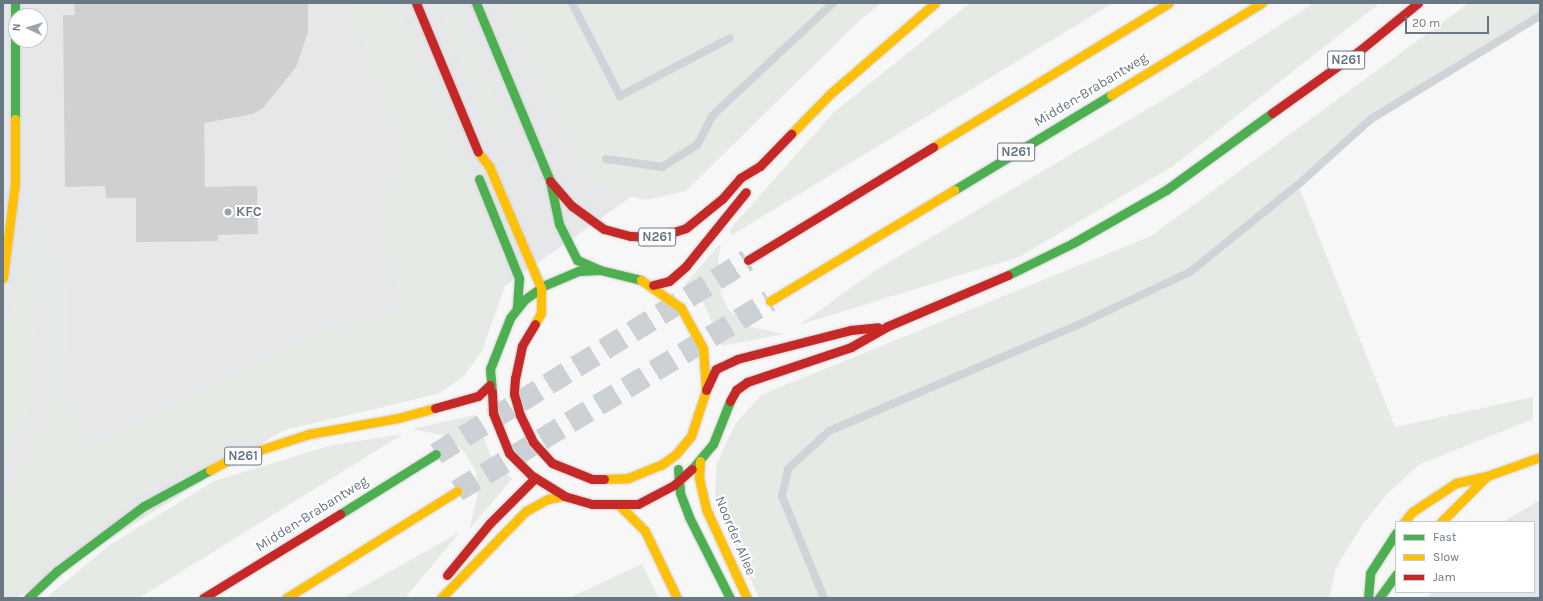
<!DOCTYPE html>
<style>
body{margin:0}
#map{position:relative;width:1543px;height:601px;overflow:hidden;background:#f7f7f7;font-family:Karla,sans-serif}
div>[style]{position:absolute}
.built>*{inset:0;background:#e6e7e8}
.green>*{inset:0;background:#e6eae5}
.stream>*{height:8px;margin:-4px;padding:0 4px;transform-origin:4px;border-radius:4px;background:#ced4d8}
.building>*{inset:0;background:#ced0d1}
.highway-tunnel>*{height:22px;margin-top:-11px;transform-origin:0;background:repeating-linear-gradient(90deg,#ccd1d5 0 22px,transparent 0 33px)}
.roads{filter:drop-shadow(0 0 1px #d3d4d5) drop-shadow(0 0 1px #d3d4d5)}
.fast>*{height:9px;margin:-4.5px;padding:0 4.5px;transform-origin:4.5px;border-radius:4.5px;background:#4caf50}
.slow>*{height:9px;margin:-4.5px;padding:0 4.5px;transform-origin:4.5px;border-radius:4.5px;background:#ffc107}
.jam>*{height:9px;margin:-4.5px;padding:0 4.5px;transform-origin:4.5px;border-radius:4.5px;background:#c62828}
.dots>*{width:11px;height:11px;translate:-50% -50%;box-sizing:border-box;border:2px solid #fff;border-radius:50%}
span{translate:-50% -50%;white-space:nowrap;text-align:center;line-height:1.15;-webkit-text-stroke:4px #fff;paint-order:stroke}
.shield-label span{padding:1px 3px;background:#fff;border:1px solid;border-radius:3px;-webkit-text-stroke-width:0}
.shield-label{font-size:13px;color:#697785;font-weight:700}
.street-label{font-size:14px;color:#697785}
.poi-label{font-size:14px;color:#697785;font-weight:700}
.left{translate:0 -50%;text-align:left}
.frame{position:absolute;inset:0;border:4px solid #697785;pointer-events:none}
.legend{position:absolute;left:1395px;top:521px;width:140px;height:72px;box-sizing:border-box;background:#fff;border:1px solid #c3c9ce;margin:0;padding:5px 7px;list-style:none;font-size:12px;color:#697785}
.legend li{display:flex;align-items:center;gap:8px;height:20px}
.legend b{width:20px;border:1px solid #c3c9ce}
.north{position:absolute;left:8px;top:8px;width:40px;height:40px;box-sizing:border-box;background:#fff;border:1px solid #c3c9ce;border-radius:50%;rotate:274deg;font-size:11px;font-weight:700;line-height:16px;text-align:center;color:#697785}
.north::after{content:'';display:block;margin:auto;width:14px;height:18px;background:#9ba4ad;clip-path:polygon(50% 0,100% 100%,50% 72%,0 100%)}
.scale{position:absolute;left:1405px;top:16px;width:84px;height:18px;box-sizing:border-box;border:2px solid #697785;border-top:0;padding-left:5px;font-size:12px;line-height:14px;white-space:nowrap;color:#697785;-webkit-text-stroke:3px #fff;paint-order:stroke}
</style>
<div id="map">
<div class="built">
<i style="clip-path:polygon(evenodd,3px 3px,880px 3px,678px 164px,441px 331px,16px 598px,3px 598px,3px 3px,16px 16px,40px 16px,40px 40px,16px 40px,16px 16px)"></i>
<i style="clip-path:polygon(1540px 500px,1540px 598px,1428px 598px,1432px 592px,1534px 592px,1534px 522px,1503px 522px)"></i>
</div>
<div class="green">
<i style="clip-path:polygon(348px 3px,399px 3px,500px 257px,504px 289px,482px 351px,464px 376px,438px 394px,246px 439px,160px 480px,79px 540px,12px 598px,3px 598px,3px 493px,27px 461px,51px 401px,58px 236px,69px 234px,71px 405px,90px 443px,319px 331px,402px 310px,379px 232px,386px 199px,404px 148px,392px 130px)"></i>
<i style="clip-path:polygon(435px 3px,455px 3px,513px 136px,493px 145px)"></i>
<i style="clip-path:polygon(504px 3px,881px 3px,858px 22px,686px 191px,646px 200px,610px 191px,581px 168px)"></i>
<i style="clip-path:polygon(970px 3px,1113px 3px,732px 235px,729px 230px,834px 112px)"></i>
<i style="clip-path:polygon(1314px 3px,1380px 3px,1173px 166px,1019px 257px,799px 325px,876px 270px,1173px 94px)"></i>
<i style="clip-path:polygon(1469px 3px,1540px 3px,1540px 20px,1372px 123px,1296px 180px,1395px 427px,1533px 397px,1533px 419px,1420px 464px,1388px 493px,1362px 525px,1336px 568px,1329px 598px,759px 598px,721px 514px,715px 493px,716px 467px,725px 445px,736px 423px,761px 395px,1151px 236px)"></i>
<i style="clip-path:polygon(39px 226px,44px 227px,34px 399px,23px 432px,3px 464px,3px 328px,13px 301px,28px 232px)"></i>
<i style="clip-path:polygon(721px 243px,718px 260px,721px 294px,728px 309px,751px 327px,784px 334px,722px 346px,703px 302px,685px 284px)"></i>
<i style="clip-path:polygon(475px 415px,491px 456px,512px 479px,469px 530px,477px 498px,476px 471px,463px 450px,445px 436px,412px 429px)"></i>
<i style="clip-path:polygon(403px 434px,139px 598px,46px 598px,111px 544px,214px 481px,332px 445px)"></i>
<i style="clip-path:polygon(460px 532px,405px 598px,343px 598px)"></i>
<i style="clip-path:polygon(642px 564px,659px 598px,569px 598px)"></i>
</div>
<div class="stream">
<i style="left:572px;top:3px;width:105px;rotate:62.7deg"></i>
<i style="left:620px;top:96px;width:124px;rotate:-27.8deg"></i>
<i style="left:606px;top:159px;width:57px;rotate:8.1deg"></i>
<i style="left:662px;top:167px;width:41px;rotate:-32.2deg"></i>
<i style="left:697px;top:145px;width:34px;rotate:-62deg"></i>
<i style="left:713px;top:115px;width:164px;rotate:-43deg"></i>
<i style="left:824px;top:598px;width:110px;rotate:-112.4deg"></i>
<i style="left:782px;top:496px;width:28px;rotate:-77deg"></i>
<i style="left:788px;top:469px;width:56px;rotate:-42.8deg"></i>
<i style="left:829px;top:431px;width:277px;rotate:-23.1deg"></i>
<i style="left:1084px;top:322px;width:117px;rotate:-25.3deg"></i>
<i style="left:1190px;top:272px;width:143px;rotate:-39deg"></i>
<i style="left:1301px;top:182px;width:94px;rotate:-42deg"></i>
<i style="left:1371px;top:119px;width:198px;rotate:-31.4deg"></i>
</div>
<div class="building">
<i style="clip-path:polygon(74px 3px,308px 3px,308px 32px,296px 67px,263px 108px,253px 114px,204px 123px,205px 187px,257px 186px,258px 234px,218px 235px,218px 241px,136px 242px,136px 198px,106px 198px,105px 186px,65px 187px,63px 15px,75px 15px)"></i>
</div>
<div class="highway-tunnel">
<i style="left:436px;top:454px;width:367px;rotate:-31.9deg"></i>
<i style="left:457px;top:491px;width:366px;rotate:-31.3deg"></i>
</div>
<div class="roads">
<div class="fast">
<i style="left:15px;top:3px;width:116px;rotate:90deg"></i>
<i style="left:476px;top:3px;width:193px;rotate:67.4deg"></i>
<i style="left:550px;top:181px;width:44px;rotate:78.2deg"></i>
<i style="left:559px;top:224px;width:40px;rotate:63.4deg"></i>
<i style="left:577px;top:260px;width:25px;rotate:23deg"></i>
<i style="left:479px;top:179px;width:107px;rotate:68deg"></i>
<i style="left:519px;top:278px;width:30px;rotate:94deg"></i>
<i style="left:954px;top:190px;width:184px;rotate:-31.2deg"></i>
<i style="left:1008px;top:275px;width:72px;rotate:-26.2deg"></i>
<i style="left:1073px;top:243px;width:107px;rotate:-29.7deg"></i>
<i style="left:1166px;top:190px;width:131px;rotate:-36deg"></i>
<i style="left:492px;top:392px;width:23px;rotate:-95deg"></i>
<i style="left:490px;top:369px;width:55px;rotate:-68.6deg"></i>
<i style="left:510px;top:318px;width:23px;rotate:-52deg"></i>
<i style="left:524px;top:300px;width:24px;rotate:-36deg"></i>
<i style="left:543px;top:286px;width:39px;rotate:-23deg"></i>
<i style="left:579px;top:271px;width:21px;rotate:-3deg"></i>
<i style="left:600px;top:270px;width:42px;rotate:13.7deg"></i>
<i style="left:678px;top:469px;width:24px;rotate:85deg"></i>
<i style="left:680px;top:493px;width:26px;rotate:69deg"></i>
<i style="left:689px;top:517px;width:91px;rotate:63.2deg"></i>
<i style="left:692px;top:469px;width:33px;rotate:-50deg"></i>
<i style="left:713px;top:444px;width:46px;rotate:-68.4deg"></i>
<i style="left:340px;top:514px;width:113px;rotate:-32deg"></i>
<i style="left:28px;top:598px;width:40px;rotate:-43deg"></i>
<i style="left:57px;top:571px;width:109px;rotate:-36.8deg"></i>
<i style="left:144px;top:506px;width:75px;rotate:-28.6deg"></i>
<i style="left:1368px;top:598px;width:25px;rotate:-85deg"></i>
<i style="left:1370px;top:573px;width:48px;rotate:-57deg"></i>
<i style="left:1379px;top:598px;width:29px;rotate:-54deg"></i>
</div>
<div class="slow">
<i style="left:1111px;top:95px;width:177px;rotate:-31.4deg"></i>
<i style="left:791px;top:134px;width:56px;rotate:-45.7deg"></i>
<i style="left:830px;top:94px;width:139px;rotate:-40.9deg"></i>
<i style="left:933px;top:147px;width:276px;rotate:-31.4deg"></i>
<i style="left:478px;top:152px;width:18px;rotate:52deg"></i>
<i style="left:489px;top:166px;width:133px;rotate:66.9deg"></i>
<i style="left:541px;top:288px;width:25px;rotate:90deg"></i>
<i style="left:541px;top:313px;width:13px;rotate:119deg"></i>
<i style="left:3px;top:278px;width:96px;rotate:-82.8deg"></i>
<i style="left:15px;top:183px;width:64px;rotate:-90deg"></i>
<i style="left:770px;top:301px;width:215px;rotate:-31.1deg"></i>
<i style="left:700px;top:461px;width:17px;rotate:93deg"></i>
<i style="left:699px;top:478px;width:32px;rotate:77deg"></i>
<i style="left:706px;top:509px;width:98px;rotate:65.3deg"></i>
<i style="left:210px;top:470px;width:21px;rotate:-28deg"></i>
<i style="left:229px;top:460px;width:84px;rotate:-18deg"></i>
<i style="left:309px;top:434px;width:90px;rotate:-10.2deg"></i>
<i style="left:398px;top:418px;width:38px;rotate:-15deg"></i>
<i style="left:604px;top:479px;width:24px;rotate:-2deg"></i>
<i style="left:628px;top:478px;width:35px;rotate:-22deg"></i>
<i style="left:661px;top:465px;width:19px;rotate:-36deg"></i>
<i style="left:676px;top:454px;width:23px;rotate:-50deg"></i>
<i style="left:691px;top:436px;width:48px;rotate:-71.9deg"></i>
<i style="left:706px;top:390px;width:42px;rotate:-94.1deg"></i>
<i style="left:703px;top:348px;width:46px;rotate:-118.8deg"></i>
<i style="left:681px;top:308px;width:49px;rotate:-145deg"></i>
<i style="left:620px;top:506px;width:35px;rotate:45deg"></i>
<i style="left:645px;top:531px;width:74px;rotate:64.5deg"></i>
<i style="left:1404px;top:522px;width:13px;rotate:-51deg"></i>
<i style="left:1412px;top:512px;width:53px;rotate:-33.4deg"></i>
<i style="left:1456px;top:483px;width:32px;rotate:-13deg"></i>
<i style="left:1487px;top:476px;width:56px;rotate:-19.7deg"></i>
<i style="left:1441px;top:522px;width:65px;rotate:-45deg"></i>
<i style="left:286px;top:598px;width:202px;rotate:-32deg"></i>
<i style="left:441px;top:598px;width:122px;rotate:-45.7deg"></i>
<i style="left:526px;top:511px;width:25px;rotate:-29deg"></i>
<i style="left:548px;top:499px;width:16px;rotate:-11deg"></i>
</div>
<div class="jam">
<i style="left:416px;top:3px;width:161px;rotate:67.4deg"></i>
<i style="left:1272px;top:113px;width:107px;rotate:-35.5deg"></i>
<i style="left:1359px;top:51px;width:76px;rotate:-39.1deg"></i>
<i style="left:550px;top:181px;width:33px;rotate:49deg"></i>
<i style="left:572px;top:206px;width:39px;rotate:36deg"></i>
<i style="left:604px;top:229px;width:27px;rotate:15deg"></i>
<i style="left:630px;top:236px;width:27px;rotate:2deg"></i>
<i style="left:657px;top:237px;width:30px;rotate:-17deg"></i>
<i style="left:686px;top:228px;width:46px;rotate:-38.9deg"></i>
<i style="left:722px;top:199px;width:28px;rotate:-49deg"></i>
<i style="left:740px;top:178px;width:23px;rotate:-31deg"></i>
<i style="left:760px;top:166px;width:45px;rotate:-45.9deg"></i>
<i style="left:748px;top:260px;width:217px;rotate:-31.4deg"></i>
<i style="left:653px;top:285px;width:16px;rotate:-14deg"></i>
<i style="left:669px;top:281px;width:23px;rotate:-41deg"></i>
<i style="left:686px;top:266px;width:95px;rotate:-51deg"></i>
<i style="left:535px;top:324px;width:26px;rotate:121deg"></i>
<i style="left:522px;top:346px;width:33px;rotate:102deg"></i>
<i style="left:515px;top:378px;width:16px;rotate:94deg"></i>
<i style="left:514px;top:394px;width:22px;rotate:74deg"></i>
<i style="left:520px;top:415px;width:30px;rotate:64deg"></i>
<i style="left:533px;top:442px;width:28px;rotate:48deg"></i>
<i style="left:552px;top:463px;width:43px;rotate:21.8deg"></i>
<i style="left:592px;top:479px;width:12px"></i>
<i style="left:706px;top:390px;width:23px;rotate:-65deg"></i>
<i style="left:716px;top:369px;width:23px;rotate:-25deg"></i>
<i style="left:737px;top:359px;width:118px;rotate:-14.3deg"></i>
<i style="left:851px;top:330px;width:27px;rotate:-6deg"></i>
<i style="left:492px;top:392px;width:21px;rotate:87deg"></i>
<i style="left:493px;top:413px;width:43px;rotate:68.2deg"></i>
<i style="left:509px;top:453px;width:31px;rotate:45deg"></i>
<i style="left:531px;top:475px;width:39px;rotate:32deg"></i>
<i style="left:564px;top:496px;width:29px;rotate:16deg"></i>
<i style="left:592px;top:504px;width:46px"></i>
<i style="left:638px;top:504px;width:41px;rotate:-27.8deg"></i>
<i style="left:674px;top:485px;width:24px;rotate:-42deg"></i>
<i style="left:730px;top:401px;width:13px;rotate:-61deg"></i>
<i style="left:736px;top:390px;width:14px;rotate:-36deg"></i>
<i style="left:747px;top:382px;width:110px;rotate:-18.6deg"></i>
<i style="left:851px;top:347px;width:43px;rotate:-29.6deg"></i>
<i style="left:888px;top:326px;width:130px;rotate:-23deg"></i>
<i style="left:435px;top:408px;width:45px;rotate:-15.6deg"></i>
<i style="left:478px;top:396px;width:16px;rotate:-43deg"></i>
<i style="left:447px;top:575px;width:67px;rotate:-50.4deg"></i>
<i style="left:490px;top:523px;width:64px;rotate:-45deg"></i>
<i style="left:203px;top:598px;width:161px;rotate:-31.5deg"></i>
</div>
</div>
<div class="dots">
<i style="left:228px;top:212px;background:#9ba4ad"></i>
</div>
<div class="shield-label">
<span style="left:1346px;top:60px">N261</span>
<span style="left:1016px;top:152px">N261</span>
<span style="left:657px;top:237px">N261</span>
<span style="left:243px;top:456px">N261</span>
</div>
<div class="street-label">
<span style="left:1091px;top:90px;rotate:-31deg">Midden-Brabantweg</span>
<span style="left:312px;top:514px;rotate:-32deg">Midden-Brabantweg</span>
<span style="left:735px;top:536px;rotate:67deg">Noorder Allee</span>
</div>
<div class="poi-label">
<span class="left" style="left:236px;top:212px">KFC</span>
</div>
<div class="frame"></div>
<ul class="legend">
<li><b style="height:5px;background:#4caf50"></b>Fast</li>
<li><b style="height:5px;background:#ffc107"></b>Slow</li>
<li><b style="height:5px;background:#c62828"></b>Jam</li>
</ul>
<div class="north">N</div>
<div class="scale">20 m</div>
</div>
